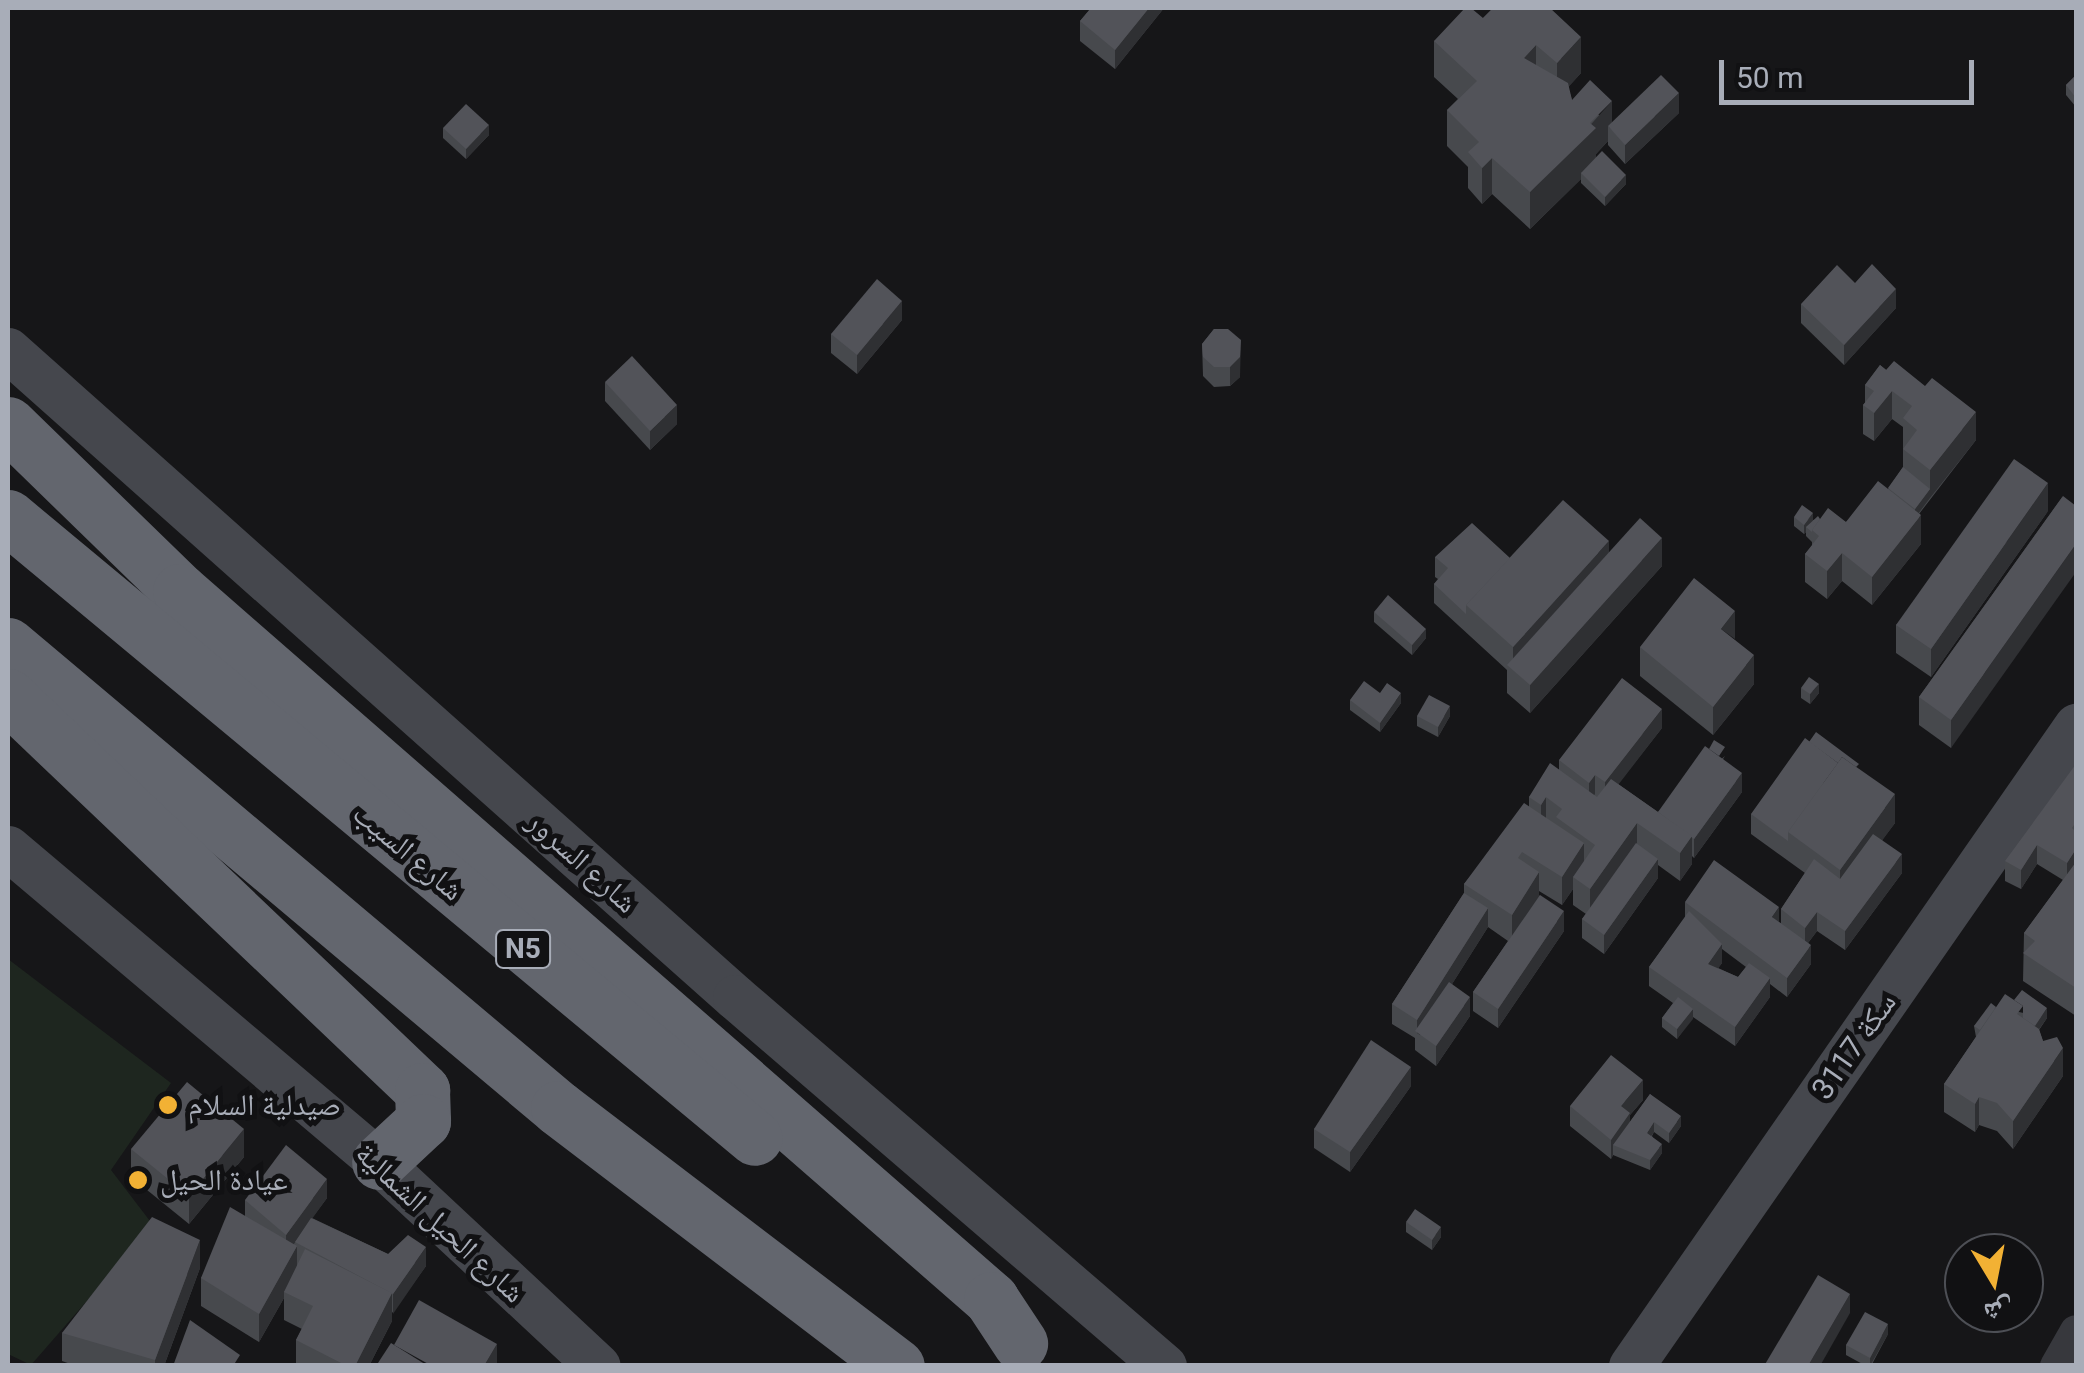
<!DOCTYPE html>
<meta charset="utf-8">
<style>
body{margin:0}
#map{position:relative;width:2084px;height:1373px;overflow:hidden;background:#161618;font-family:Roboto,"Noto Naskh Arabic",sans-serif}
div>[style]{position:absolute}
.green>*{inset:0;background:#1e261f}
.street>*{height:32px;margin:-16px;padding:0 16px;transform-origin:16px;border-radius:16px;background:#37383d}
.secondary>*{height:45px;margin:-22.5px;padding:0 22.5px;transform-origin:22.5px;border-radius:22.5px;background:#45474d}
.highway>*{height:55px;margin:-27.5px;padding:0 27.5px;transform-origin:27.5px;border-radius:27.5px;background:#63666e}
.wall>*{inset:0;background:#47494d}
.shaded-wall>*{inset:0;background:#2f3033}
.building>*{inset:0;background:#525359}
.dots>*{width:28px;height:28px;translate:-50% -50%;box-sizing:border-box;border:5px solid #111113;border-radius:50%}
span{translate:-50% -50%;white-space:nowrap;text-align:center;line-height:1.15;-webkit-text-stroke:10px #111113;paint-order:stroke}
.shield-label span{padding:2px 8px;background:#111113;border:2px solid;border-radius:8px;-webkit-text-stroke-width:0}
.shield-label{font-size:28px;color:#a8adb8;font-weight:700}
.street-label{font-size:30px;color:#a8adb8}
.poi-label{font-size:30px;color:#a8adb8}
.left{translate:0 -50%;text-align:left}
.frame{position:absolute;inset:0;border:10px solid #a8adb8;pointer-events:none}
.north{position:absolute;left:1944px;top:1233px;width:100px;height:100px;box-sizing:border-box;background:#111113;border:2px solid #4d4f55;border-radius:50%;rotate:170deg;font-size:28px;font-weight:700;line-height:40px;text-align:center;color:#a8adb8}
.north::after{content:'';display:block;margin:auto;width:35px;height:45px;background:#f2b134;clip-path:polygon(50% 0,100% 100%,50% 72%,0 100%)}
.scale{position:absolute;left:1719px;top:60px;width:255px;height:45px;box-sizing:border-box;border:5px solid #a8adb8;border-top:0;padding-left:12px;font-size:30px;line-height:35px;white-space:nowrap;color:#a8adb8;-webkit-text-stroke:8px #111113;paint-order:stroke}
</style>
<div id="map">
<div class="green">
<i style="clip-path:polygon(8px 959px,171px 1083px,111px 1170px,153px 1225px,31px 1365px,8px 1354px)"></i>
</div>
<div class="street">
<i style="left:2056px;top:1366px;width:40px;rotate:-60.3deg"></i>
</div>
<div class="secondary">
<i style="left:8px;top:350px;width:973px;rotate:41.67deg"></i>
<i style="left:735px;top:997px;width:566px;rotate:40.7deg"></i>
<i style="left:8px;top:848px;width:486px;rotate:40.2deg"></i>
<i style="left:379px;top:1162px;width:299px;rotate:43deg"></i>
<i style="left:1631px;top:1366px;width:780px;rotate:-55.19deg"></i>
</div>
<div class="highway">
<i style="left:8px;top:424px;width:240px;rotate:44.2deg"></i>
<i style="left:180px;top:591px;width:1077px;rotate:41.12deg"></i>
<i style="left:991px;top:1299px;width:53px;rotate:56.6deg"></i>
<i style="left:8px;top:517px;width:971px;rotate:39.74deg"></i>
<i style="left:8px;top:645px;width:719px;rotate:40.09deg"></i>
<i style="left:558px;top:1108px;width:426px;rotate:37.3deg"></i>
<i style="left:8px;top:696px;width:572px;rotate:43.58deg"></i>
<i style="left:422px;top:1090px;width:31px;rotate:88deg"></i>
<i style="left:423px;top:1121px;width:60px;rotate:137deg"></i>
</div>
<div class="wall">
<i style="clip-path:polygon(1091px 8px,1164px 8px,1115px 69px,1080px 41px,1080px 21px)"></i>
<i style="clip-path:polygon(1493px 8px,1581px 73px,1568px 87px,1572px 100px,1612px 122px,1679px 113px,1625px 164px,1608px 145px,1608px 141px,1596px 154px,1596px 157px,1626px 184px,1605px 206px,1581px 183px,1581px 179px,1530px 229px,1492px 194px,1482px 204px,1468px 188px,1468px 167px,1447px 146px,1447px 110px,1458px 99px,1434px 77px,1434px 41px,1483px 18px)"></i>
<i style="clip-path:polygon(2076px 75px,2076px 107px,2066px 95px,2066px 85px)"></i>
<i style="clip-path:polygon(443px 128px,489px 135px,466px 159px,443px 138px)"></i>
<i style="clip-path:polygon(1801px 304px,1896px 308px,1844px 365px,1801px 323px)"></i>
<i style="clip-path:polygon(902px 320px,857px 374px,831px 353px,831px 334px)"></i>
<i style="clip-path:polygon(1214px 329px,1240px 377px,1230px 386px,1214px 387px,1203px 376px,1202px 344px)"></i>
<i style="clip-path:polygon(1880px 365px,1976px 440px,1919px 514px,1921px 544px,1872px 605px,1842px 581px,1827px 599px,1805px 582px,1805px 554px,1812px 546px,1812px 542px,1806px 536px,1806px 532px,1804px 534px,1794px 526px,1794px 517px,1813px 520px,1820px 519px,1846px 522px,1888px 489px,1903px 467px,1903px 427px,1892px 419px,1874px 441px,1863px 434px,1863px 405px,1865px 403px,1865px 385px)"></i>
<i style="clip-path:polygon(605px 382px,677px 424px,650px 450px,605px 401px)"></i>
<i style="clip-path:polygon(2063px 496px,1951px 748px,1919px 725px,1919px 697px)"></i>
<i style="clip-path:polygon(2048px 511px,1931px 677px,1896px 653px,1896px 625px)"></i>
<i style="clip-path:polygon(1609px 552px,1662px 566px,1530px 713px,1507px 693px,1507px 670px,1434px 603px,1434px 584px,1438px 579px,1435px 577px,1435px 557px,1510px 558px)"></i>
<i style="clip-path:polygon(1374px 612px,1426px 638px,1412px 655px,1374px 622px)"></i>
<i style="clip-path:polygon(1735px 640px,1754px 684px,1713px 735px,1640px 676px,1640px 647px)"></i>
<i style="clip-path:polygon(1801px 688px,1819px 693px,1810px 704px,1801px 698px)"></i>
<i style="clip-path:polygon(1380px 693px,1401px 703px,1380px 732px,1350px 710px,1350px 700px)"></i>
<i style="clip-path:polygon(1417px 716px,1450px 716px,1438px 737px,1417px 726px)"></i>
<i style="clip-path:polygon(1662px 728px,1618px 784px,1658px 812px,1725px 756px,1723px 759px,1742px 792px,1694px 858px,1692px 856px,1692px 864px,1680px 881px,1658px 865px,1658px 878px,1604px 954px,1582px 938px,1582px 919px,1586px 914px,1573px 905px,1573px 889px,1562px 905px,1539px 891px,1539px 895px,1564px 931px,1498px 1028px,1473px 1011px,1473px 992px,1508px 941px,1488px 927px,1452px 984px,1470px 1016px,1436px 1066px,1415px 1050px,1415px 1038px,1392px 1024px,1392px 1004px,1464px 893px,1464px 884px,1529px 807px,1529px 797px,1559px 770px,1559px 760px)"></i>
<i style="clip-path:polygon(2076px 765px,2076px 1016px,2023px 981px,2024px 933px,2063px 880px,2037px 864px,2021px 889px,2005px 881px,2005px 861px)"></i>
<i style="clip-path:polygon(evenodd,1859px 769px,1895px 823px,1882px 840px,1902px 873px,1845px 950px,1817px 931px,1808px 943px,1811px 964px,1787px 997px,1770px 984px,1770px 997px,1735px 1046px,1693px 1017px,1677px 1039px,1662px 1027px,1662px 1018px,1673px 1003px,1649px 986px,1649px 967px,1685px 918px,1685px 902px,1781px 923px,1781px 909px,1805px 873px,1751px 834px,1751px 814px,1859px 769px,1722px 949px,1746px 967px,1738px 977px,1718px 968px,1722px 963px,1722px 949px)"></i>
<i style="clip-path:polygon(1996px 1007px,2047px 1018px,2039px 1030px,2043px 1041px,2063px 1076px,2013px 1149px,1997px 1131px,1979px 1125px,1975px 1132px,1944px 1112px,1944px 1084px,1976px 1037px,1974px 1026px)"></i>
<i style="clip-path:polygon(1411px 1086px,1350px 1172px,1314px 1148px,1314px 1129px)"></i>
<i style="clip-path:polygon(1650px 1094px,1681px 1126px,1669px 1143px,1654px 1132px,1652px 1136px,1662px 1153px,1650px 1170px,1613px 1155px,1611px 1159px,1570px 1126px,1570px 1106px,1643px 1100px,1630px 1115px,1630px 1122px)"></i>
<i style="clip-path:polygon(131px 1149px,244px 1157px,189px 1224px,131px 1177px)"></i>
<i style="clip-path:polygon(327px 1198px,312px 1218px,388px 1254px,426px 1266px,392px 1313px,392px 1321px,369px 1366px,296px 1366px,296px 1340px,302px 1329px,284px 1320px,284px 1298px,259px 1342px,201px 1306px,201px 1278px,245px 1216px,245px 1200px)"></i>
<i style="clip-path:polygon(1406px 1222px,1441px 1237px,1432px 1250px,1406px 1232px)"></i>
<i style="clip-path:polygon(200px 1268px,164px 1366px,76px 1366px,62px 1361px,62px 1333px)"></i>
<i style="clip-path:polygon(1888px 1334px,1871px 1366px,1866px 1366px,1846px 1355px,1846px 1345px)"></i>
</div>
<div class="shaded-wall">
<i style="clip-path:polygon(1149px 8px,1164px 8px,1115px 69px,1115px 50px)"></i>
<i style="clip-path:polygon(1581px 37px,1581px 73px,1557px 100px,1557px 63px)"></i>
<i style="clip-path:polygon(1536px 45px,1536px 81px,1524px 58px)"></i>
<i style="clip-path:polygon(1679px 93px,1679px 113px,1625px 164px,1625px 145px)"></i>
<i style="clip-path:polygon(1612px 101px,1612px 130px,1608px 126px,1608px 141px,1596px 154px,1596px 164px,1581px 173px,1581px 179px,1530px 229px,1530px 192px)"></i>
<i style="clip-path:polygon(489px 125px,489px 135px,466px 159px,466px 149px)"></i>
<i style="clip-path:polygon(1492px 158px,1492px 194px,1482px 204px,1482px 168px)"></i>
<i style="clip-path:polygon(1626px 175px,1626px 184px,1605px 206px,1605px 197px)"></i>
<i style="clip-path:polygon(1896px 289px,1896px 308px,1844px 365px,1844px 345px)"></i>
<i style="clip-path:polygon(902px 301px,902px 320px,857px 374px,857px 355px)"></i>
<i style="clip-path:polygon(1241px 340px,1240px 377px,1230px 386px,1230px 367px)"></i>
<i style="clip-path:polygon(1892px 391px,1892px 419px,1874px 441px,1874px 413px)"></i>
<i style="clip-path:polygon(677px 405px,677px 424px,650px 450px,650px 431px)"></i>
<i style="clip-path:polygon(1976px 412px,1976px 440px,1930px 498px,1930px 470px)"></i>
<i style="clip-path:polygon(2048px 483px,2048px 511px,1931px 677px,1931px 649px)"></i>
<i style="clip-path:polygon(1930px 489px,1930px 498px,1915px 518px,1915px 509px)"></i>
<i style="clip-path:polygon(1813px 513px,1813px 523px,1806px 527px,1806px 532px,1804px 534px,1804px 525px)"></i>
<i style="clip-path:polygon(1921px 515px,1921px 544px,1872px 605px,1872px 577px)"></i>
<i style="clip-path:polygon(1662px 538px,1662px 566px,1530px 713px,1530px 685px)"></i>
<i style="clip-path:polygon(1609px 541px,1609px 569px,1513px 670px,1513px 647px)"></i>
<i style="clip-path:polygon(2076px 544px,2076px 572px,1951px 748px,1951px 720px)"></i>
<i style="clip-path:polygon(1842px 553px,1842px 581px,1827px 599px,1827px 571px)"></i>
<i style="clip-path:polygon(1735px 611px,1735px 639px,1721px 629px)"></i>
<i style="clip-path:polygon(1426px 629px,1426px 638px,1412px 655px,1412px 645px)"></i>
<i style="clip-path:polygon(1754px 655px,1754px 684px,1713px 735px,1713px 707px)"></i>
<i style="clip-path:polygon(1819px 684px,1819px 693px,1810px 704px,1810px 694px)"></i>
<i style="clip-path:polygon(1401px 693px,1401px 703px,1380px 732px,1380px 723px)"></i>
<i style="clip-path:polygon(1450px 706px,1450px 716px,1438px 737px,1438px 727px)"></i>
<i style="clip-path:polygon(1662px 709px,1662px 728px,1605px 802px,1605px 782px)"></i>
<i style="clip-path:polygon(1742px 773px,1742px 792px,1694px 858px,1694px 839px)"></i>
<i style="clip-path:polygon(1595px 775px,1595px 794px,1589px 802px,1589px 783px)"></i>
<i style="clip-path:polygon(1895px 794px,1895px 823px,1840px 898px,1840px 870px)"></i>
<i style="clip-path:polygon(1546px 797px,1546px 826px,1541px 833px,1541px 805px)"></i>
<i style="clip-path:polygon(1637px 823px,1637px 851px,1590px 918px,1590px 889px)"></i>
<i style="clip-path:polygon(1692px 836px,1692px 864px,1680px 881px,1680px 853px)"></i>
<i style="clip-path:polygon(1584px 843px,1584px 871px,1573px 877px,1573px 889px,1562px 905px,1562px 877px)"></i>
<i style="clip-path:polygon(2037px 845px,2037px 864px,2021px 889px,2021px 870px)"></i>
<i style="clip-path:polygon(2076px 849px,2076px 868px,2067px 883px,2067px 863px)"></i>
<i style="clip-path:polygon(1902px 854px,1902px 873px,1845px 950px,1845px 931px)"></i>
<i style="clip-path:polygon(1658px 859px,1658px 878px,1604px 954px,1604px 935px)"></i>
<i style="clip-path:polygon(1539px 872px,1539px 900px,1512px 943px,1512px 915px)"></i>
<i style="clip-path:polygon(1779px 907px,1779px 927px,1772px 917px)"></i>
<i style="clip-path:polygon(1488px 908px,1488px 927px,1420px 1035px,1417px 1033px,1417px 1020px)"></i>
<i style="clip-path:polygon(1564px 911px,1564px 931px,1498px 1028px,1498px 1009px)"></i>
<i style="clip-path:polygon(1817px 912px,1817px 931px,1805px 947px,1805px 928px)"></i>
<i style="clip-path:polygon(1722px 944px,1722px 963px,1708px 983px,1708px 964px)"></i>
<i style="clip-path:polygon(1811px 945px,1811px 964px,1787px 997px,1787px 978px)"></i>
<i style="clip-path:polygon(1770px 978px,1770px 997px,1735px 1046px,1735px 1027px)"></i>
<i style="clip-path:polygon(1470px 997px,1470px 1016px,1436px 1066px,1436px 1046px)"></i>
<i style="clip-path:polygon(2047px 1008px,2047px 1018px,2032px 1039px,2032px 1029px)"></i>
<i style="clip-path:polygon(1693px 1009px,1693px 1019px,1677px 1039px,1677px 1029px)"></i>
<i style="clip-path:polygon(2063px 1048px,2063px 1076px,2013px 1149px,2013px 1121px)"></i>
<i style="clip-path:polygon(1411px 1067px,1411px 1086px,1350px 1172px,1350px 1152px)"></i>
<i style="clip-path:polygon(1643px 1080px,1643px 1100px,1630px 1115px,1630px 1132px,1613px 1145px,1613px 1155px,1611px 1159px,1611px 1140px,1621px 1106px)"></i>
<i style="clip-path:polygon(1979px 1097px,1979px 1125px,1975px 1132px,1975px 1104px)"></i>
<i style="clip-path:polygon(1681px 1116px,1681px 1126px,1669px 1143px,1669px 1133px)"></i>
<i style="clip-path:polygon(1654px 1122px,1654px 1132px,1647px 1142px,1647px 1133px)"></i>
<i style="clip-path:polygon(244px 1129px,244px 1157px,189px 1224px,189px 1196px)"></i>
<i style="clip-path:polygon(1662px 1144px,1662px 1153px,1650px 1170px,1650px 1160px)"></i>
<i style="clip-path:polygon(327px 1179px,327px 1198px,286px 1255px,286px 1235px)"></i>
<i style="clip-path:polygon(1441px 1227px,1441px 1237px,1432px 1250px,1432px 1240px)"></i>
<i style="clip-path:polygon(200px 1240px,200px 1268px,164px 1366px,155px 1366px,155px 1360px)"></i>
<i style="clip-path:polygon(297px 1246px,297px 1274px,284px 1292px,284px 1298px,259px 1342px,259px 1314px)"></i>
<i style="clip-path:polygon(426px 1247px,426px 1266px,393px 1314px,393px 1294px)"></i>
<i style="clip-path:polygon(392px 1293px,392px 1321px,369px 1366px,355px 1366px)"></i>
<i style="clip-path:polygon(1850px 1294px,1850px 1313px,1820px 1366px,1808px 1366px)"></i>
<i style="clip-path:polygon(1888px 1324px,1888px 1334px,1870px 1366px,1870px 1358px)"></i>
<i style="clip-path:polygon(497px 1344px,497px 1363px,495px 1366px,484px 1366px)"></i>
</div>
<div class="building">
<i style="clip-path:polygon(1091px 8px,1149px 8px,1115px 50px,1080px 21px)"></i>
<i style="clip-path:polygon(1465px 8px,1471px 8px,1483px 18px,1493px 8px,1550px 8px,1581px 37px,1557px 63px,1536px 45px,1524px 58px,1568px 83px,1572px 100px,1590px 80px,1612px 101px,1590px 123px,1596px 128px,1530px 192px,1492px 158px,1482px 168px,1468px 152px,1479px 142px,1447px 110px,1477px 81px,1434px 41px)"></i>
<i style="clip-path:polygon(1661px 75px,1679px 93px,1625px 145px,1608px 126px)"></i>
<i style="clip-path:polygon(2076px 75px,2076px 98px,2066px 85px)"></i>
<i style="clip-path:polygon(466px 104px,489px 125px,466px 149px,443px 128px)"></i>
<i style="clip-path:polygon(1602px 151px,1626px 175px,1605px 197px,1581px 173px)"></i>
<i style="clip-path:polygon(1872px 264px,1896px 289px,1844px 345px,1801px 304px,1837px 265px,1855px 283px)"></i>
<i style="clip-path:polygon(877px 279px,902px 301px,857px 355px,831px 334px)"></i>
<i style="clip-path:polygon(1214px 329px,1228px 329px,1241px 340px,1240px 357px,1230px 367px,1214px 367px,1203px 357px,1202px 344px)"></i>
<i style="clip-path:polygon(632px 356px,677px 405px,650px 431px,605px 382px)"></i>
<i style="clip-path:polygon(1894px 361px,1925px 386px,1932px 378px,1976px 412px,1930px 470px,1903px 449px,1917px 430px,1903px 418px,1912px 406px,1892px 391px,1874px 413px,1863px 405px,1874px 391px,1865px 385px,1880px 365px,1886px 370px)"></i>
<i style="clip-path:polygon(2014px 459px,2048px 483px,1931px 649px,1896px 625px)"></i>
<i style="clip-path:polygon(1903px 467px,1930px 489px,1915px 509px,1888px 488px)"></i>
<i style="clip-path:polygon(1878px 481px,1921px 515px,1872px 577px,1842px 553px,1827px 571px,1805px 554px,1819px 536px,1812px 530px,1828px 508px,1846px 522px)"></i>
<i style="clip-path:polygon(2063px 496px,2076px 506px,2076px 544px,1951px 720px,1919px 697px)"></i>
<i style="clip-path:polygon(1563px 500px,1609px 541px,1513px 647px,1466px 605px)"></i>
<i style="clip-path:polygon(1802px 505px,1813px 513px,1804px 525px,1794px 517px)"></i>
<i style="clip-path:polygon(1818px 516px,1820px 519px,1812px 530px,1812px 532px,1806px 527px)"></i>
<i style="clip-path:polygon(1640px 518px,1662px 538px,1530px 685px,1507px 665px)"></i>
<i style="clip-path:polygon(1472px 523px,1510px 558px,1466px 605px,1466px 614px,1434px 584px,1448px 568px,1435px 557px)"></i>
<i style="clip-path:polygon(1694px 578px,1735px 611px,1721px 629px,1754px 655px,1713px 707px,1640px 647px)"></i>
<i style="clip-path:polygon(1388px 595px,1426px 629px,1412px 645px,1374px 612px)"></i>
<i style="clip-path:polygon(1809px 677px,1819px 684px,1810px 694px,1801px 688px)"></i>
<i style="clip-path:polygon(1622px 678px,1662px 709px,1605px 782px,1595px 775px,1589px 783px,1559px 760px)"></i>
<i style="clip-path:polygon(1364px 681px,1380px 693px,1387px 683px,1401px 693px,1380px 723px,1350px 700px)"></i>
<i style="clip-path:polygon(1429px 695px,1450px 706px,1438px 727px,1417px 716px)"></i>
<i style="clip-path:polygon(1816px 732px,1859px 764px,1856px 767px,1842px 757px,1838px 763px,1809px 742px)"></i>
<i style="clip-path:polygon(1805px 738px,1838px 763px,1788px 832px,1788px 841px,1751px 814px)"></i>
<i style="clip-path:polygon(1714px 740px,1725px 747px,1719px 756px,1709px 749px)"></i>
<i style="clip-path:polygon(1705px 746px,1742px 773px,1694px 839px,1658px 812px)"></i>
<i style="clip-path:polygon(1842px 757px,1895px 794px,1840px 870px,1788px 832px)"></i>
<i style="clip-path:polygon(1550px 763px,1597px 797px,1611px 779px,1692px 836px,1680px 853px,1637px 823px,1590px 889px,1573px 877px,1595px 845px,1556px 817px,1562px 809px,1546px 797px,1541px 805px,1529px 797px)"></i>
<i style="clip-path:polygon(2076px 764px,2076px 822px,2072px 828px,2076px 832px,2076px 849px,2067px 863px,2037px 845px,2021px 870px,2005px 861px)"></i>
<i style="clip-path:polygon(1524px 803px,1584px 843px,1562px 877px,1522px 852px,1518px 858px,1539px 872px,1512px 915px,1464px 884px)"></i>
<i style="clip-path:polygon(1873px 834px,1902px 854px,1845px 931px,1817px 912px,1805px 928px,1781px 909px,1814px 859px,1840px 879px)"></i>
<i style="clip-path:polygon(1636px 843px,1658px 859px,1604px 935px,1582px 919px)"></i>
<i style="clip-path:polygon(1714px 860px,1779px 907px,1772px 917px,1811px 945px,1787px 978px,1685px 902px)"></i>
<i style="clip-path:polygon(2076px 862px,2076px 988px,2023px 953px,2035px 941px,2024px 933px)"></i>
<i style="clip-path:polygon(1464px 893px,1488px 908px,1417px 1020px,1392px 1004px)"></i>
<i style="clip-path:polygon(1540px 895px,1564px 911px,1498px 1009px,1473px 992px)"></i>
<i style="clip-path:polygon(1689px 911px,1722px 944px,1708px 964px,1738px 977px,1749px 963px,1770px 978px,1735px 1027px,1649px 967px)"></i>
<i style="clip-path:polygon(1449px 982px,1470px 997px,1436px 1046px,1415px 1031px)"></i>
<i style="clip-path:polygon(2022px 990px,2047px 1008px,2035px 1026px,2023px 1018px,2023px 1006px,2014px 1000px)"></i>
<i style="clip-path:polygon(2005px 994px,2023px 1006px,2017px 1014px,2039px 1029px,2043px 1041px,2057px 1037px,2063px 1048px,2013px 1121px,1997px 1103px,1979px 1097px,1975px 1104px,1944px 1084px)"></i>
<i style="clip-path:polygon(1678px 997px,1693px 1009px,1677px 1029px,1662px 1018px)"></i>
<i style="clip-path:polygon(1991px 1003px,1996px 1007px,1980px 1030px,1974px 1026px)"></i>
<i style="clip-path:polygon(1371px 1040px,1411px 1067px,1350px 1152px,1314px 1129px)"></i>
<i style="clip-path:polygon(1611px 1055px,1643px 1080px,1621px 1106px,1630px 1113px,1611px 1140px,1570px 1106px)"></i>
<i style="clip-path:polygon(187px 1082px,244px 1129px,189px 1196px,131px 1149px)"></i>
<i style="clip-path:polygon(1650px 1094px,1681px 1116px,1669px 1133px,1654px 1122px,1647px 1133px,1662px 1144px,1650px 1160px,1613px 1145px)"></i>
<i style="clip-path:polygon(286px 1145px,327px 1179px,286px 1235px,245px 1200px)"></i>
<i style="clip-path:polygon(230px 1207px,297px 1246px,259px 1314px,201px 1278px)"></i>
<i style="clip-path:polygon(1415px 1209px,1441px 1227px,1432px 1240px,1406px 1222px)"></i>
<i style="clip-path:polygon(152px 1217px,200px 1240px,155px 1360px,62px 1333px)"></i>
<i style="clip-path:polygon(311px 1218px,388px 1254px,408px 1235px,426px 1247px,393px 1294px,295px 1242px)"></i>
<i style="clip-path:polygon(305px 1249px,392px 1293px,355px 1366px,347px 1366px,296px 1340px,313px 1306px,284px 1292px)"></i>
<i style="clip-path:polygon(1818px 1275px,1850px 1294px,1808px 1366px,1764px 1366px)"></i>
<i style="clip-path:polygon(419px 1300px,497px 1344px,484px 1366px,432px 1366px,394px 1345px)"></i>
<i style="clip-path:polygon(1865px 1312px,1888px 1324px,1870px 1358px,1846px 1345px)"></i>
<i style="clip-path:polygon(190px 1320px,240px 1355px,233px 1366px,173px 1366px)"></i>
<i style="clip-path:polygon(391px 1343px,428px 1366px,376px 1366px)"></i>
</div>
<div class="dots">
<i style="left:168px;top:1105px;background:#f2b134"></i>
<i style="left:138px;top:1180px;background:#f2b134"></i>
</div>
<div class="shield-label">
<span style="left:523px;top:949px">N5</span>
</div>
<div class="street-label">
<span style="left:408px;top:852px;rotate:40deg">شارع السيب</span>
<span style="left:582px;top:862px;rotate:42deg">شارع السرور</span>
<span style="left:1854px;top:1046px;rotate:-55deg">سكة 3117</span>
<span style="left:440px;top:1223px;rotate:43deg">شارع الحيل الشمالية</span>
</div>
<div class="poi-label">
<span class="left" style="left:188px;top:1105px">صيدلية السلام</span>
<span class="left" style="left:160px;top:1180px">عيادة الحيل</span>
</div>
<div class="frame"></div>
<div class="north">ش</div>
<div class="scale">50 m</div>
</div>
